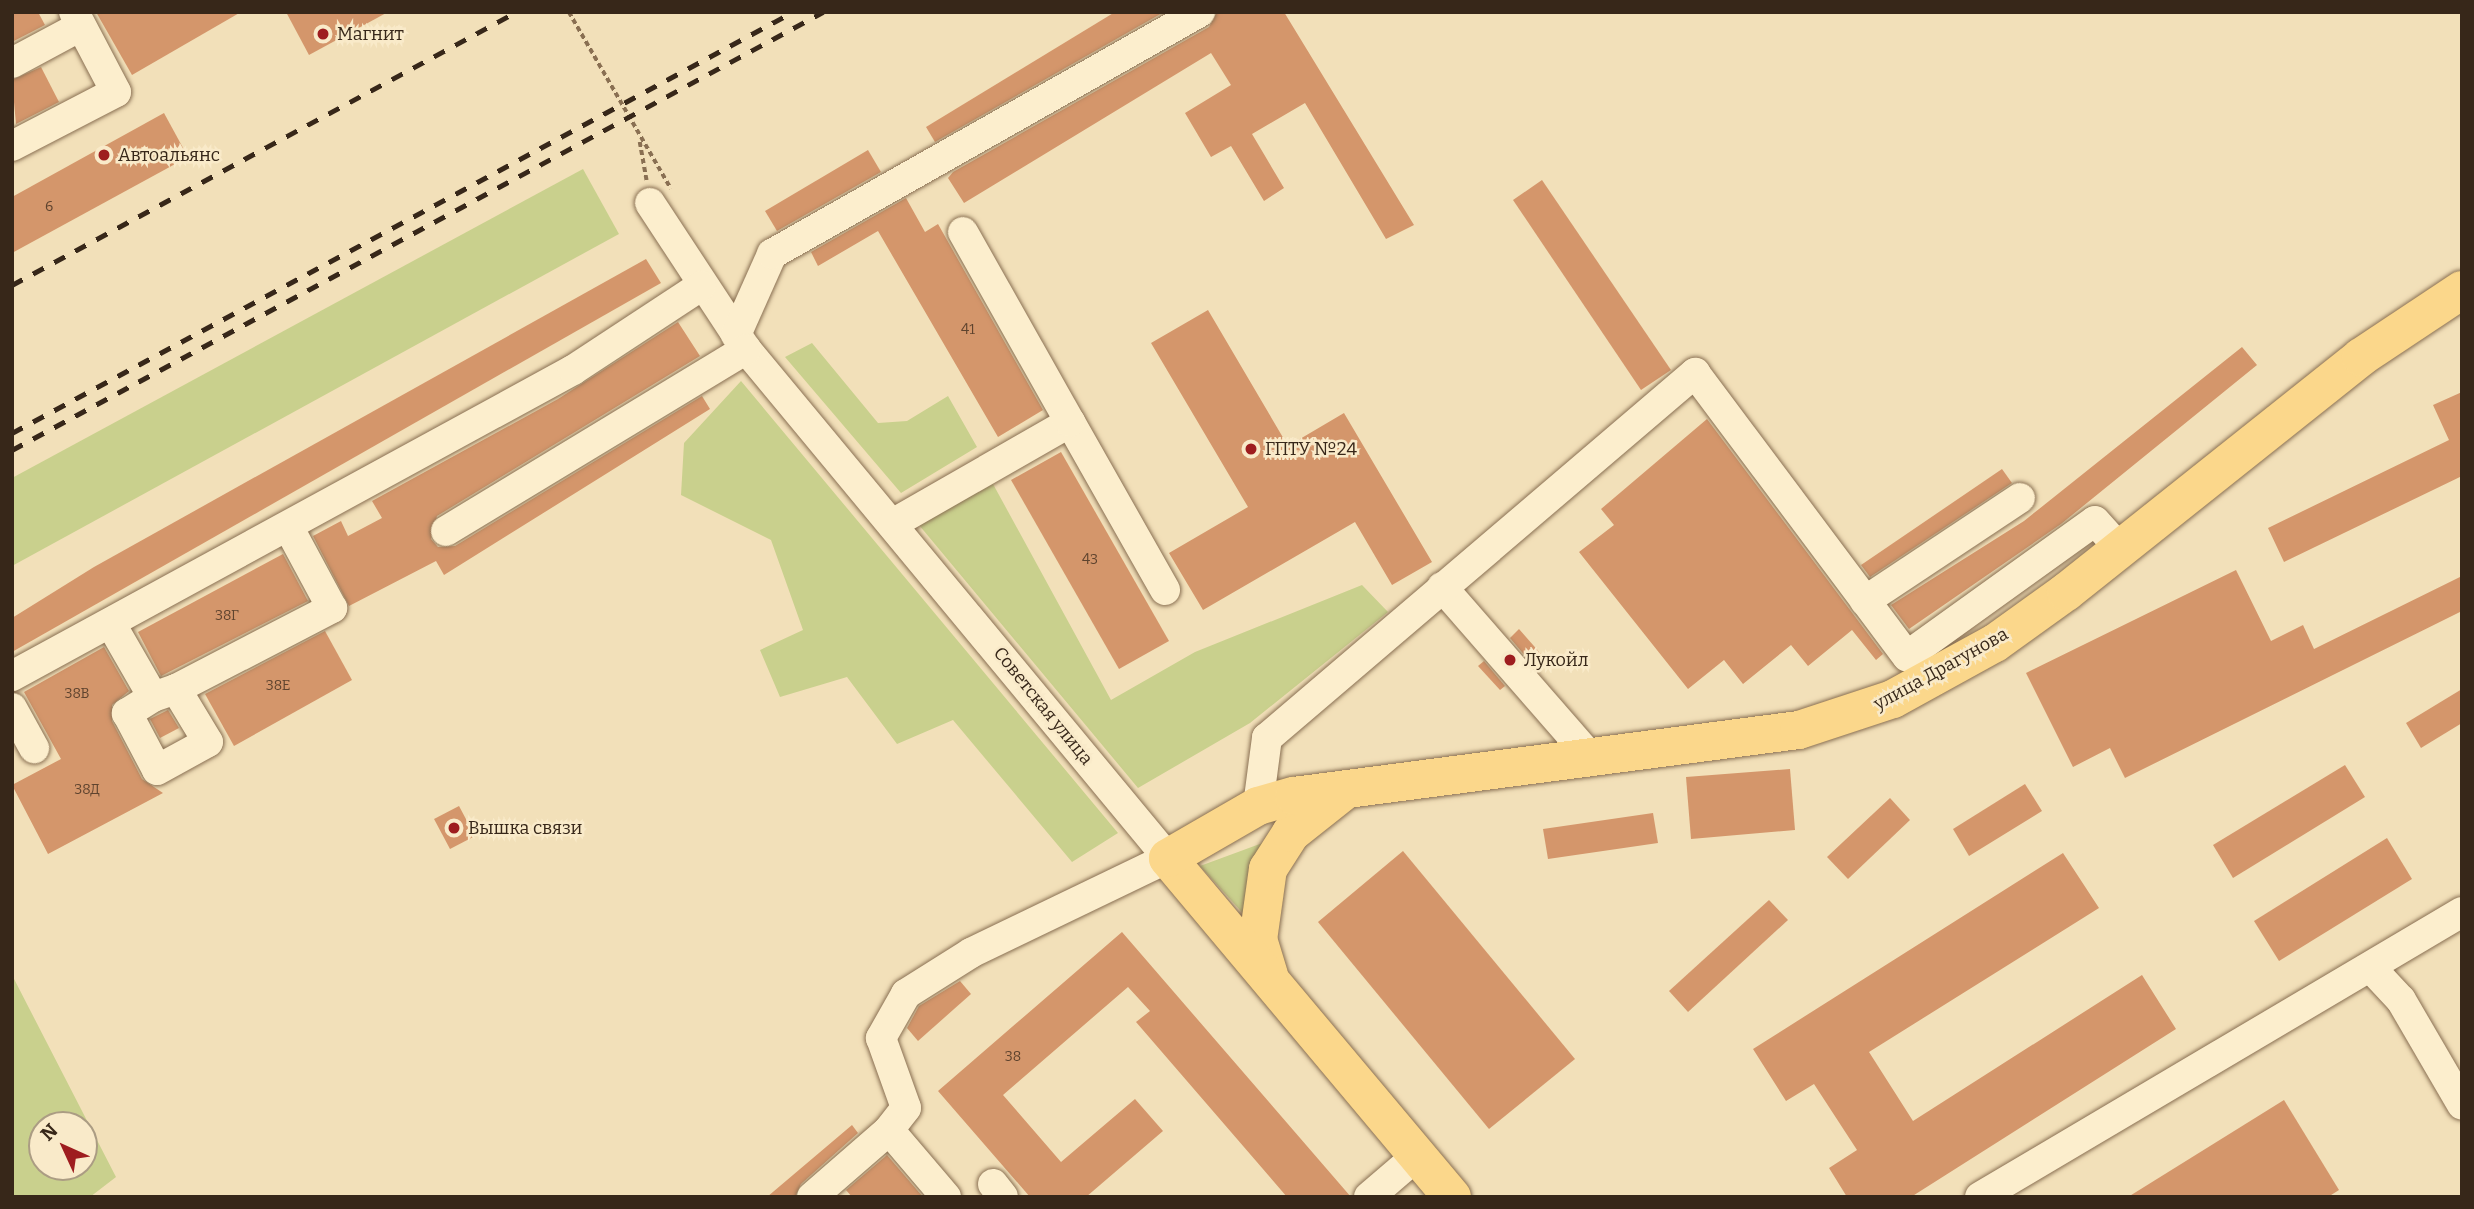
<!DOCTYPE html>
<meta charset="utf-8">
<style>
body{margin:0}
#map{position:relative;width:2474px;height:1209px;overflow:hidden;background:#f2e0b9;font-family:Bitter,serif}
div>[style]{position:absolute}
.green>*{inset:0;background:#c9d08d}
.building>*{inset:0;background:#d4966b}
.path>*{height:3.5px;margin-top:-1.75px;transform-origin:0;background:repeating-linear-gradient(90deg,#896f52 0 5px,transparent 0 8.5px)}
.roads{filter:drop-shadow(0 0 2px #896f52) drop-shadow(0 0 2px #896f52)}
.minor>*{height:30px;margin:-15px;padding:0 15px;transform-origin:15px;border-radius:15px;background:#fceecd}
.major>*{height:38px;margin:-19px;padding:0 19px;transform-origin:19px;border-radius:19px;background:#fbd78b}
.rail>*{height:5px;margin-top:-2.5px;transform-origin:0;background:repeating-linear-gradient(90deg,#372719 0 12px,transparent 0 24px)}
.dots>*{width:19px;height:19px;translate:-50% -50%;box-sizing:border-box;border:4px solid #f9eac9;border-radius:50%}
span{translate:-50% -50%;white-space:nowrap;text-align:center;line-height:1.15;-webkit-text-stroke:5px #f9eac9;paint-order:stroke}
.number-label{font-size:14px;color:#5e432e}
.number-label span{-webkit-text-stroke-width:0}
.poi-label{font-size:18px;color:#372719}
.left{translate:0 -50%;text-align:left}
.street-label{font-size:18px;color:#372719}
.frame{position:absolute;inset:0;border:14px solid #372719;pointer-events:none}
.north{position:absolute;left:28px;top:1111px;width:70px;height:70px;box-sizing:border-box;background:#f9eac9;border:2px solid #ab9c83;border-radius:50%;rotate:315deg;font-size:19px;font-weight:700;line-height:28px;text-align:center;color:#372719}
.north::after{content:'';display:block;margin:auto;width:24px;height:32px;background:#9e1d1f;clip-path:polygon(50% 0,100% 100%,50% 72%,0 100%)}
</style>
<div id="map">
<div class="green">
<i style="clip-path:polygon(583px 169px,619px 234px,12px 566px,12px 478px)"></i>
<i style="clip-path:polygon(812px 343px,878px 423px,907px 421px,948px 396px,977px 447px,901px 493px,785px 357px)"></i>
<i style="clip-path:polygon(741px 381px,1118px 833px,1072px 862px,953px 720px,897px 744px,847px 677px,780px 697px,760px 650px,803px 630px,771px 540px,681px 495px,684px 443px)"></i>
<i style="clip-path:polygon(993px 484px,1111px 700px,1195px 652px,1362px 585px,1388px 612px,1250px 723px,1138px 788px,919px 525px)"></i>
<i style="clip-path:polygon(1284px 835px,1249px 920px,1200px 866px)"></i>
<i style="clip-path:polygon(evenodd,12px 975px,116px 1177px,90px 1197px,12px 1197px,12px 975px,84px 1125px,84px 1167px,42px 1167px,42px 1125px,84px 1125px)"></i>
</div>
<div class="building">
<i style="clip-path:polygon(12px 12px,38px 12px,45px 25px,12px 42px)"></i>
<i style="clip-path:polygon(96px 12px,241px 12px,132px 75px)"></i>
<i style="clip-path:polygon(286px 12px,388px 12px,309px 55px)"></i>
<i style="clip-path:polygon(1115px 12px,1164px 12px,935px 142px,926px 127px)"></i>
<i style="clip-path:polygon(1217px 12px,1284px 12px,1414px 225px,1386px 239px,1305px 103px,1252px 134px,1284px 188px,1264px 201px,1231px 146px,1211px 157px,1185px 113px,1231px 85px,1211px 53px,964px 203px,948px 178px,953px 172px,1209px 27px)"></i>
<i style="clip-path:polygon(41px 67px,59px 102px,16px 124px,12px 80px)"></i>
<i style="clip-path:polygon(164px 113px,188px 157px,12px 253px,12px 197px)"></i>
<i style="clip-path:polygon(868px 150px,881px 172px,777px 231px,765px 211px)"></i>
<i style="clip-path:polygon(1542px 180px,1671px 370px,1641px 390px,1513px 200px)"></i>
<i style="clip-path:polygon(906px 198px,925px 232px,938px 224px,1043px 410px,998px 437px,878px 231px,818px 266px,811px 252px)"></i>
<i style="clip-path:polygon(646px 259px,661px 283px,12px 652px,12px 618px,94px 567px)"></i>
<i style="clip-path:polygon(1208px 310px,1288px 446px,1344px 413px,1432px 562px,1392px 585px,1355px 522px,1203px 610px,1169px 553px,1248px 507px,1151px 343px)"></i>
<i style="clip-path:polygon(678px 322px,700px 356px,437px 516px,431px 539px,438px 547px,455px 546px,702px 396px,710px 409px,444px 575px,436px 561px,349px 606px,313px 536px,341px 521px,348px 536px,382px 518px,372px 501px,558px 399px)"></i>
<i style="clip-path:polygon(2242px 347px,2257px 365px,2061px 524px,1909px 629px,1891px 605px,2024px 521px)"></i>
<i style="clip-path:polygon(2462px 392px,2462px 476px,2284px 562px,2268px 528px,2449px 440px,2433px 405px)"></i>
<i style="clip-path:polygon(1707px 419px,1883px 654px,1876px 660px,1852px 630px,1808px 666px,1791px 645px,1743px 684px,1724px 660px,1688px 689px,1579px 552px,1614px 525px,1601px 509px)"></i>
<i style="clip-path:polygon(1061px 452px,1169px 641px,1119px 669px,1011px 480px)"></i>
<i style="clip-path:polygon(2002px 469px,2012px 483px,1870px 577px,1861px 565px)"></i>
<i style="clip-path:polygon(283px 554px,308px 601px,161px 676px,138px 632px)"></i>
<i style="clip-path:polygon(2236px 570px,2271px 641px,2303px 625px,2314px 649px,2462px 576px,2462px 611px,2125px 778px,2110px 748px,2073px 767px,2026px 673px)"></i>
<i style="clip-path:polygon(1519px 629px,1541px 654px,1531px 663px,1510px 638px)"></i>
<i style="clip-path:polygon(325px 631px,352px 680px,234px 746px,205px 694px)"></i>
<i style="clip-path:polygon(104px 647px,129px 691px,112px 705px,112px 721px,142px 779px,163px 793px,48px 854px,12px 785px,61px 759px,24px 692px)"></i>
<i style="clip-path:polygon(1484px 661px,1505px 686px,1500px 690px,1478px 666px)"></i>
<i style="clip-path:polygon(2462px 689px,2462px 723px,2421px 748px,2406px 723px)"></i>
<i style="clip-path:polygon(168px 710px,179px 728px,160px 738px,150px 719px)"></i>
<i style="clip-path:polygon(2345px 765px,2365px 797px,2233px 878px,2213px 845px)"></i>
<i style="clip-path:polygon(1790px 769px,1795px 830px,1691px 839px,1686px 777px)"></i>
<i style="clip-path:polygon(2025px 784px,2042px 811px,1969px 856px,1953px 829px)"></i>
<i style="clip-path:polygon(1890px 798px,1910px 820px,1848px 879px,1827px 857px)"></i>
<i style="clip-path:polygon(459px 806px,475px 836px,450px 849px,434px 819px)"></i>
<i style="clip-path:polygon(1653px 813px,1658px 843px,1548px 859px,1543px 829px)"></i>
<i style="clip-path:polygon(2387px 838px,2412px 879px,2279px 961px,2254px 921px)"></i>
<i style="clip-path:polygon(1403px 851px,1575px 1059px,1489px 1129px,1318px 922px)"></i>
<i style="clip-path:polygon(2063px 853px,2099px 908px,1869px 1052px,1913px 1121px,2142px 975px,2176px 1029px,1911px 1197px,1847px 1197px,1829px 1168px,1857px 1150px,1814px 1084px,1786px 1101px,1753px 1049px)"></i>
<i style="clip-path:polygon(1769px 900px,1788px 920px,1688px 1012px,1669px 991px)"></i>
<i style="clip-path:polygon(1122px 932px,1351px 1197px,1287px 1197px,1136px 1022px,1150px 1011px,1128px 987px,1003px 1095px,1061px 1162px,1135px 1099px,1163px 1131px,1086px 1197px,1030px 1197px,938px 1091px)"></i>
<i style="clip-path:polygon(960px 981px,971px 994px,918px 1041px,907px 1028px,919px 1006px)"></i>
<i style="clip-path:polygon(2284px 1100px,2339px 1190px,2328px 1197px,2128px 1197px)"></i>
<i style="clip-path:polygon(852px 1125px,858px 1133px,801px 1184px,795px 1197px,767px 1197px)"></i>
<i style="clip-path:polygon(887px 1155px,923px 1197px,852px 1197px,846px 1190px)"></i>
</div>
<div class="path">
<i style="left:569px;top:12px;width:204px;rotate:60deg"></i>
<i style="left:640px;top:142px;width:39px;rotate:80deg"></i>
</div>
<div class="roads">
<div class="minor">
<i style="left:12px;top:63px;width:78px;rotate:-28.2deg"></i>
<i style="left:12px;top:146px;width:117px;rotate:-27.4deg"></i>
<i style="left:116px;top:92px;width:90px;rotate:-117.7deg"></i>
<i style="left:650px;top:203px;width:175px;rotate:56.7deg"></i>
<i style="left:746px;top:349px;width:661px;rotate:50.34deg"></i>
<i style="left:1168px;top:858px;width:219px;rotate:154.3deg"></i>
<i style="left:971px;top:953px;width:77px;rotate:147.8deg"></i>
<i style="left:906px;top:994px;width:51px;rotate:119.6deg"></i>
<i style="left:881px;top:1038px;width:74px;rotate:70.3deg"></i>
<i style="left:906px;top:1108px;width:28px;rotate:128deg"></i>
<i style="left:889px;top:1130px;width:88px;rotate:49.6deg"></i>
<i style="left:736px;top:335px;width:89px;rotate:-66deg"></i>
<i style="left:772px;top:254px;width:492px;rotate:-29.5deg"></i>
<i style="left:1070px;top:422px;width:193px;rotate:60.5deg"></i>
<i style="left:894px;top:523px;width:203px;rotate:-29.8deg"></i>
<i style="left:1070px;top:422px;width:218px;rotate:-119.4deg"></i>
<i style="left:446px;top:531px;width:351px;rotate:-31.2deg"></i>
<i style="left:1442px;top:587px;width:220px;rotate:48.9deg"></i>
<i style="left:1865px;top:601px;width:186px;rotate:-33.6deg"></i>
<i style="left:111px;top:624px;width:84px;rotate:60.1deg"></i>
<i style="left:153px;top:697px;width:31px;rotate:148deg"></i>
<i style="left:127px;top:713px;width:64px;rotate:62.2deg"></i>
<i style="left:157px;top:770px;width:58px;rotate:-28.8deg"></i>
<i style="left:208px;top:742px;width:62px;rotate:-121.1deg"></i>
<i style="left:176px;top:689px;width:24px;rotate:161deg"></i>
<i style="left:12px;top:676px;width:639px;rotate:-28.61deg"></i>
<i style="left:573px;top:370px;width:153px;rotate:-33.3deg"></i>
<i style="left:176px;top:689px;width:176px;rotate:-27.4deg"></i>
<i style="left:332px;top:608px;width:91px;rotate:-118.3deg"></i>
<i style="left:12px;top:708px;width:46px;rotate:61.2deg"></i>
<i style="left:1258px;top:806px;width:69px;rotate:-82.5deg"></i>
<i style="left:1267px;top:738px;width:563px;rotate:-40.46deg"></i>
<i style="left:1695px;top:373px;width:354px;rotate:53.2deg"></i>
<i style="left:1907px;top:656px;width:231px;rotate:-35.7deg"></i>
<i style="left:2095px;top:521px;width:38px;rotate:48deg"></i>
<i style="left:2372px;top:969px;width:42px;rotate:46.9deg"></i>
<i style="left:2401px;top:1000px;width:121px;rotate:59.8deg"></i>
<i style="left:993px;top:1184px;width:16px;rotate:52deg"></i>
<i style="left:812px;top:1197px;width:102px;rotate:-41deg"></i>
<i style="left:1369px;top:1197px;width:65px;rotate:-40.6deg"></i>
<i style="left:1980px;top:1197px;width:560px;rotate:-30.6deg"></i>
</div>
<div class="major">
<i style="left:1269px;top:975px;width:37px;rotate:-107deg"></i>
<i style="left:1258px;top:940px;width:72px;rotate:-82deg"></i>
<i style="left:1268px;top:869px;width:43px;rotate:-57.4deg"></i>
<i style="left:1291px;top:833px;width:68px;rotate:-38.4deg"></i>
<i style="left:1452px;top:1197px;width:442px;rotate:-130deg"></i>
<i style="left:1168px;top:858px;width:104px;rotate:-30deg"></i>
<i style="left:1258px;top:806px;width:37px;rotate:-16deg"></i>
<i style="left:1294px;top:796px;width:509px;rotate:-7.45deg"></i>
<i style="left:1799px;top:730px;width:99px;rotate:-18.3deg"></i>
<i style="left:1893px;top:699px;width:116px;rotate:-28.8deg"></i>
<i style="left:1995px;top:643px;width:87px;rotate:-35.7deg"></i>
<i style="left:2066px;top:592px;width:377px;rotate:-38.5deg"></i>
<i style="left:2361px;top:357px;width:121px;rotate:-33.6deg"></i>
</div>
</div>
<div class="rail">
<i style="left:12px;top:285px;width:573px;rotate:-28.44deg"></i>
<i style="left:12px;top:433px;width:887px;rotate:-28.33deg"></i>
<i style="left:12px;top:450px;width:922px;rotate:-28.37deg"></i>
</div>
<div class="dots">
<i style="left:323px;top:34px;background:#9e1d1f"></i>
<i style="left:104px;top:155px;background:#9e1d1f"></i>
<i style="left:1251px;top:449px;background:#9e1d1f"></i>
<i style="left:1510px;top:660px;background:#9e1d1f"></i>
<i style="left:454px;top:828px;background:#9e1d1f"></i>
</div>
<div class="number-label">
<span style="left:49px;top:207px">6</span>
<span style="left:968px;top:330px">41</span>
<span style="left:1090px;top:560px">43</span>
<span style="left:227px;top:616px">38Г</span>
<span style="left:278px;top:686px">38Е</span>
<span style="left:77px;top:694px">38В</span>
<span style="left:87px;top:790px">38Д</span>
<span style="left:1013px;top:1057px">38</span>
</div>
<div class="poi-label">
<span class="left" style="left:337px;top:34px">Магнит</span>
<span class="left" style="left:118px;top:155px">Автоальянс</span>
<span class="left" style="left:1265px;top:449px">ГПТУ №24</span>
<span class="left" style="left:1524px;top:660px">Лукойл</span>
<span class="left" style="left:468px;top:828px">Вышка связи</span>
</div>
<div class="street-label">
<span style="left:1941px;top:669px;rotate:-29deg">улица Драгунова</span>
<span style="left:1043px;top:706px;rotate:51deg">Советская улица</span>
</div>
<div class="frame"></div>
<div class="north">N</div>
</div>
